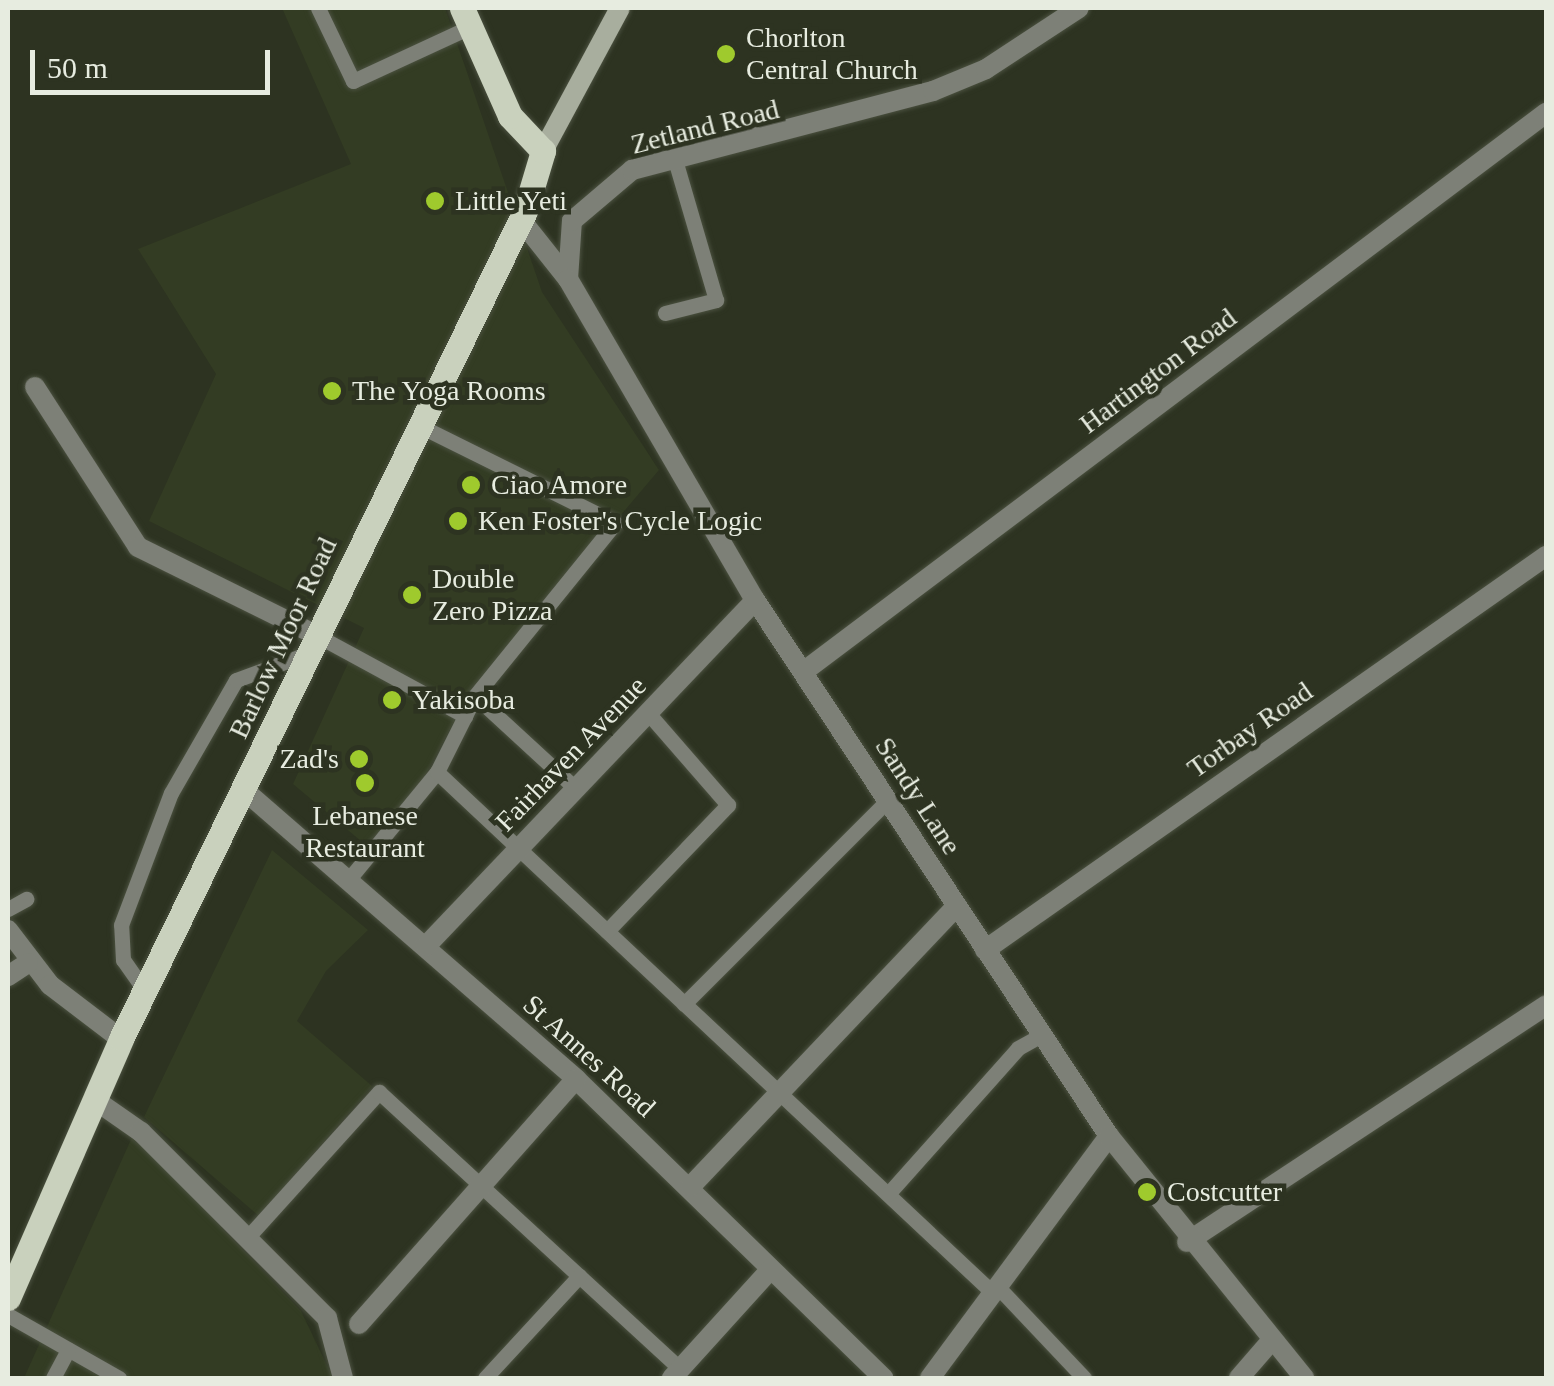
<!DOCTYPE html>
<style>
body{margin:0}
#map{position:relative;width:1554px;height:1386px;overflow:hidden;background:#2d3321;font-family:"Times New Roman",serif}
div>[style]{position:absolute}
.built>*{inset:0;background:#333c23}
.roads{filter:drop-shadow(0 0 2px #4b5140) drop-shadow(0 0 2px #4b5140)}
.service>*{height:15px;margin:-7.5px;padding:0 7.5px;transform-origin:7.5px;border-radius:7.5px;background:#7d8077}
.minor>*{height:20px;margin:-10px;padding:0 10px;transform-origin:10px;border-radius:10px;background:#7d8077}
.tertiary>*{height:20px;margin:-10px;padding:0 10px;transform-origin:10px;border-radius:10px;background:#7d8077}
.secondary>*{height:20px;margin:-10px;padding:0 10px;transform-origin:10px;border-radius:10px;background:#a8ae9e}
.primary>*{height:25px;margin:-12.5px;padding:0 12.5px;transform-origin:12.5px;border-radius:12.5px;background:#c9d1bd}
.dots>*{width:28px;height:28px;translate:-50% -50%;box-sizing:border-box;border:5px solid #2d3321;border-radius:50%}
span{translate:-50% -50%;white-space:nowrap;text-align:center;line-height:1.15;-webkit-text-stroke:9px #2d3321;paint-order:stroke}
.poi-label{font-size:28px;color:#e7ece0}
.left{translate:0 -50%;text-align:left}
.right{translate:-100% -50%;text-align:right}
.street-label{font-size:28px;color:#e7ece0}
.frame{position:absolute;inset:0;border:10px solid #e7ece0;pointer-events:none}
.scale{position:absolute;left:30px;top:50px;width:240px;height:45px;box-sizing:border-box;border:5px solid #e7ece0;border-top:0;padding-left:12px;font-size:30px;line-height:35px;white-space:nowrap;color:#e7ece0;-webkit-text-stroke:8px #2d3321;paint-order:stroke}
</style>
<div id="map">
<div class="built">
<i style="clip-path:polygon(282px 8px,445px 8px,542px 292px,659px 470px,469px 694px,410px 803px,368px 847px,293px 784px,364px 628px,149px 521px,216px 374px,138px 249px,351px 164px)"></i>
<i style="clip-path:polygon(272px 850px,368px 930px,326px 971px,297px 1021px,372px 1086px,259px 1216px,144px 1117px)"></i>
<i style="clip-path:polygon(133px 1135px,301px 1311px,333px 1378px,24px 1378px)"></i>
</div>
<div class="roads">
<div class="service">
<i style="left:318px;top:8px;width:81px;rotate:64.4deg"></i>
<i style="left:353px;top:81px;width:129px;rotate:-24.8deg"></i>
<i style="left:665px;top:313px;width:53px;rotate:-14.3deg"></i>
<i style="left:716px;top:300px;width:146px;rotate:-106.3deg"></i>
<i style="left:418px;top:425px;width:220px;rotate:26.4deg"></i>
<i style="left:615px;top:523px;width:223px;rotate:129deg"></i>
<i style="left:475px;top:696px;width:85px;rotate:116.6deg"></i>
<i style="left:316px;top:635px;width:170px;rotate:28.5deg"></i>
<i style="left:475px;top:696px;width:137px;rotate:42.6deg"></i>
<i style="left:349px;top:879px;width:139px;rotate:-50.6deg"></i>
<i style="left:437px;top:772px;width:762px;rotate:43.14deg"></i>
<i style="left:8px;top:909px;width:21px;rotate:-29deg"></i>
<i style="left:607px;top:931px;width:175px;rotate:-46.2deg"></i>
<i style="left:728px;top:805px;width:122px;rotate:-131deg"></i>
<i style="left:145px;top:991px;width:38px;rotate:-125deg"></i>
<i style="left:123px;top:960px;width:35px;rotate:-93deg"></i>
<i style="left:121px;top:925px;width:141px;rotate:-69.3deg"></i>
<i style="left:171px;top:793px;width:130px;rotate:-60.1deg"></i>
<i style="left:236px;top:680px;width:78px;rotate:-20.3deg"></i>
<i style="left:684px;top:1004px;width:288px;rotate:-45deg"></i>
<i style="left:888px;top:1194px;width:195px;rotate:-48.3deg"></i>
<i style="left:1018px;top:1048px;width:26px;rotate:-29deg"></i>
<i style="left:247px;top:1238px;width:197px;rotate:-47.9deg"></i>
<i style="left:379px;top:1092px;width:409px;rotate:42.6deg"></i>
<i style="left:998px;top:1287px;width:125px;rotate:46.6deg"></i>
<i style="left:8px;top:1315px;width:128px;rotate:29.6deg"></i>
<i style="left:53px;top:1378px;width:32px;rotate:-62deg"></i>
<i style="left:485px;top:1378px;width:139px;rotate:-47.3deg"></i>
</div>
<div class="minor">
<i style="left:568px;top:279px;width:58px;rotate:-86.1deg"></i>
<i style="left:572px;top:221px;width:79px;rotate:-40.4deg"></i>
<i style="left:632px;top:170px;width:311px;rotate:-14.7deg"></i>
<i style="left:933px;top:91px;width:57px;rotate:-22.5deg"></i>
<i style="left:986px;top:69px;width:111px;rotate:-33.3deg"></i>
<i style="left:35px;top:387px;width:190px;rotate:57.2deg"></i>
<i style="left:138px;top:547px;width:199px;rotate:26.3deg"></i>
<i style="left:803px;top:672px;width:930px;rotate:-36.96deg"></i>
<i style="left:244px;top:790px;width:440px;rotate:41deg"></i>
<i style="left:576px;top:1079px;width:429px;rotate:44.2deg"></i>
<i style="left:8px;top:930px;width:69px;rotate:52.6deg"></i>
<i style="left:50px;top:985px;width:89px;rotate:37.3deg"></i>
<i style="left:426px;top:946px;width:477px;rotate:-46.4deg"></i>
<i style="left:985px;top:950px;width:686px;rotate:-35.08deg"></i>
<i style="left:8px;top:976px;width:24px;rotate:-33deg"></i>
<i style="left:95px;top:1100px;width:56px;rotate:34.8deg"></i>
<i style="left:141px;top:1132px;width:263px;rotate:45deg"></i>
<i style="left:327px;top:1318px;width:62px;rotate:75.1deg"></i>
<i style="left:691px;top:1186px;width:386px;rotate:-46.5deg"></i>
<i style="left:1187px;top:1242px;width:430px;rotate:-33.4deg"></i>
<i style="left:359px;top:1324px;width:327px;rotate:-48.5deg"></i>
<i style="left:672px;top:1378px;width:147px;rotate:-47.8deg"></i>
<i style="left:930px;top:1378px;width:301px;rotate:-53.5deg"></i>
<i style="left:1239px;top:1378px;width:49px;rotate:-49.1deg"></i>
</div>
<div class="tertiary">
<i style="left:521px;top:220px;width:75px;rotate:51.5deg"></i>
<i style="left:568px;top:279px;width:371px;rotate:59.8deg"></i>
<i style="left:755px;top:600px;width:642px;rotate:56.56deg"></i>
<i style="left:1109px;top:1136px;width:311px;rotate:51.1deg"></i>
</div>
<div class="secondary">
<i style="left:543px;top:151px;width:162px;rotate:-61.7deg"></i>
</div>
<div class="primary">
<i style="left:8px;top:1298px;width:283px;rotate:-66.4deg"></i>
<i style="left:121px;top:1039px;width:921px;rotate:-63.99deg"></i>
<i style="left:525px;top:211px;width:63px;rotate:-73.3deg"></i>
<i style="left:543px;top:151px;width:48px;rotate:-133.3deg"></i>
<i style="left:510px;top:116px;width:118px;rotate:-114deg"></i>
</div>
</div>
<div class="dots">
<i style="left:726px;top:54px;background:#9fca2d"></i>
<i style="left:435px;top:201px;background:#9fca2d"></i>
<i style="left:332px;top:391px;background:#9fca2d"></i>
<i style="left:471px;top:485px;background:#9fca2d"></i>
<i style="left:458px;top:521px;background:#9fca2d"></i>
<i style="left:412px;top:595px;background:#9fca2d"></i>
<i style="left:392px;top:700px;background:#9fca2d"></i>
<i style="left:359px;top:759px;background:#9fca2d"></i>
<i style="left:365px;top:783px;background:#9fca2d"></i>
<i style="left:1147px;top:1192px;background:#9fca2d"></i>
</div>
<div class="poi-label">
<span class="left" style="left:746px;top:54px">Chorlton<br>Central Church</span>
<span class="left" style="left:455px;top:201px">Little Yeti</span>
<span class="left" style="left:352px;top:391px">The Yoga Rooms</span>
<span class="left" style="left:491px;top:485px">Ciao Amore</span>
<span class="left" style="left:478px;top:521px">Ken Foster's Cycle Logic</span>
<span class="left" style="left:432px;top:595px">Double<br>Zero Pizza</span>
<span class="left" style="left:412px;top:700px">Yakisoba</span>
<span class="right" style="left:339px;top:759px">Zad's</span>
<span style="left:365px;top:832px">Lebanese<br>Restaurant</span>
<span class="left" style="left:1167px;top:1192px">Costcutter</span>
</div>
<div class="street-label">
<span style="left:705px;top:127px;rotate:-14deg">Zetland Road</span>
<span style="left:1158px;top:371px;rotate:-37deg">Hartington Road</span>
<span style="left:283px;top:638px;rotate:-65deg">Barlow Moor Road</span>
<span style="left:1250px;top:730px;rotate:-35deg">Torbay Road</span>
<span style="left:571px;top:754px;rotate:-46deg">Fairhaven Avenue</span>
<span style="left:918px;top:796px;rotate:57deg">Sandy Lane</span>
<span style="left:589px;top:1056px;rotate:42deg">St Annes Road</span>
</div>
<div class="frame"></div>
<div class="scale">50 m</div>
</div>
